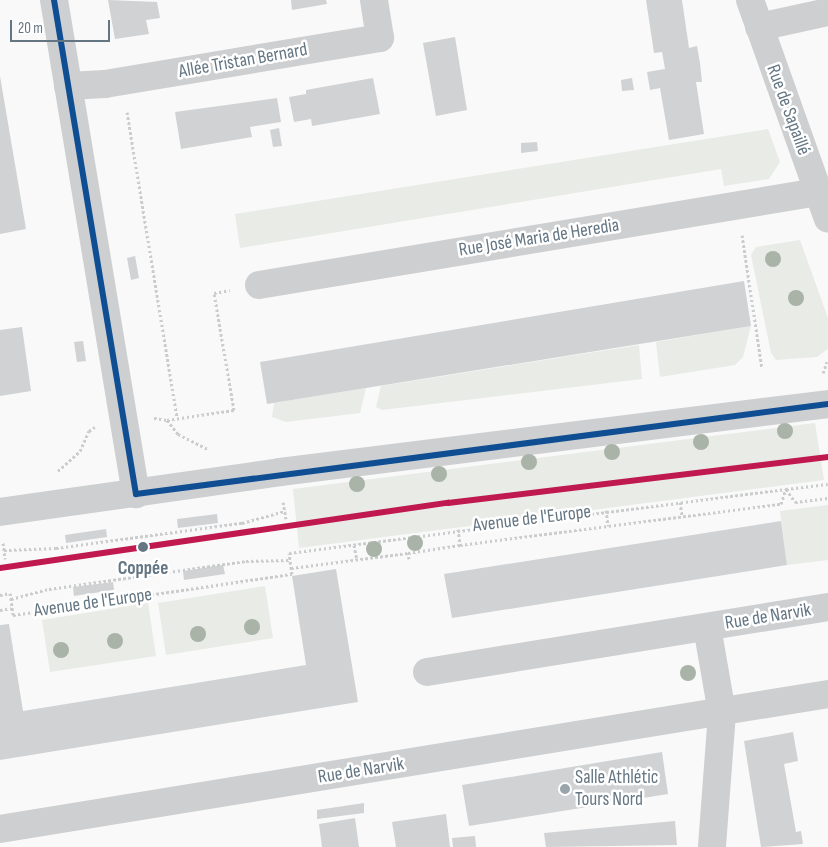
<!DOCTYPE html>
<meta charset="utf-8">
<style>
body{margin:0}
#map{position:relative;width:828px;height:847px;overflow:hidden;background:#f9f9f9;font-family:"Sofia Sans Condensed",sans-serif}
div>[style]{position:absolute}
.green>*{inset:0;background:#e8ebe6}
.building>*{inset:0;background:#d0d2d3}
.path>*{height:3px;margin-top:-1.5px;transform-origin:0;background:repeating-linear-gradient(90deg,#cbcccd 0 2.5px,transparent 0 5px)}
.minor>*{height:28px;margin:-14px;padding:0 14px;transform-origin:14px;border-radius:14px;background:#cecfd0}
.bus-1>*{height:6px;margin:-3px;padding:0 3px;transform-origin:3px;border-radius:3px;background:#104e94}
.tram-1>*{height:6px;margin:-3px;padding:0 3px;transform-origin:3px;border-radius:3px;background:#bf1950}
.trees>*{width:16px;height:16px;margin:-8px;border-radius:50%;background:#a9b3a7}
.dots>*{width:14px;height:14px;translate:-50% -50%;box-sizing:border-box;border:2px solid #fff;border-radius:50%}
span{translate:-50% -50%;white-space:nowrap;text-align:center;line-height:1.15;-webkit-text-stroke:5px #fff;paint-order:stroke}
.street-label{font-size:19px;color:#657683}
.stop-label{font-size:19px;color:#657683;font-weight:700}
.poi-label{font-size:19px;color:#657683}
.left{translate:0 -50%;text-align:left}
.scale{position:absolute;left:10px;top:20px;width:100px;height:22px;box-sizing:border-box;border:2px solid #657683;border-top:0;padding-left:6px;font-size:15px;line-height:18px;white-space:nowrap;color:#657683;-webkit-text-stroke:4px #fff;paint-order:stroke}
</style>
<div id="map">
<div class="green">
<i style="clip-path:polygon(768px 129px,780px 162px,769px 179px,724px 186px,721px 169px,240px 248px,235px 214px)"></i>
<i style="clip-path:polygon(800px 240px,828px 318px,828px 349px,817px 357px,776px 360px,771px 353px,751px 255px,756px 247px)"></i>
<i style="clip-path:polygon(751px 326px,743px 357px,735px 365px,660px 377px,656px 342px)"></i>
<i style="clip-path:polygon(639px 345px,642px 379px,382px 410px,376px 407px,381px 386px)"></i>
<i style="clip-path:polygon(366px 388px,360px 413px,286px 422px,272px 417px,274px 403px)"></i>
<i style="clip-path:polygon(815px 423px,824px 480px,299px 548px,293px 489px)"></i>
<i style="clip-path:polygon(828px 505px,828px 560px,787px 565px,780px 511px)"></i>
<i style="clip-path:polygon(265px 586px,273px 638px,166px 655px,158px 603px)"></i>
<i style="clip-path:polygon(148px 603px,156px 656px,50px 672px,42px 620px)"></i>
</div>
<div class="building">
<i style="clip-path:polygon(108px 0,157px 2px,160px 18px,146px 20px,149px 34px,115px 39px)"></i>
<i style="clip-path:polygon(291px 0,326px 0,327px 4px,292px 10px)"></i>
<i style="clip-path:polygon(646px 0,682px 0,689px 48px,697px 46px,700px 63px,702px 82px,696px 82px,704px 134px,669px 140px,660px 88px,650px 90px,647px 72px,665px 69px,662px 52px,654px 53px)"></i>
<i style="clip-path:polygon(455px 37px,467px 110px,436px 116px,423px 43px)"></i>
<i style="clip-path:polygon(0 76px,26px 229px,0 234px)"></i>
<i style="clip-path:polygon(373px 78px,380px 114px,312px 126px,311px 119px,294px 122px,289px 97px,306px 94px,306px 90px)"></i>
<i style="clip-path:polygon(632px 78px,634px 90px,622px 91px,621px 80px)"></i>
<i style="clip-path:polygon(277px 98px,281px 122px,250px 127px,252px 137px,181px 149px,175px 112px)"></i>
<i style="clip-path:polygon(279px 128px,282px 146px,273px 147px,270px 130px)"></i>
<i style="clip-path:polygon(537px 142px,538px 151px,521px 153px,521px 143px)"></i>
<i style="clip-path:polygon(135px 256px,139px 278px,131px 280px,127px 258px)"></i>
<i style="clip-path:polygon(744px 281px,751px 326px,267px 404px,260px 362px)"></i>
<i style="clip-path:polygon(22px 327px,31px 391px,0 396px,0 330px)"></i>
<i style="clip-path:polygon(83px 341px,86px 361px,77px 362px,74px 342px)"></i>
<i style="clip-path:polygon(217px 514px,218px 523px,178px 528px,177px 519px)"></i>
<i style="clip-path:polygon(781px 521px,787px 565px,452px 618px,444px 574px)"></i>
<i style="clip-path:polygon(106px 529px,107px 537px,66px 543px,65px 535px)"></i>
<i style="clip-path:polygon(223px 565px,225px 574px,184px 580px,183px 571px)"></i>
<i style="clip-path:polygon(336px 569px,358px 702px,0 760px,0 625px,9px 624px,23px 711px,306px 665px,292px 576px)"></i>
<i style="clip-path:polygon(113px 582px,114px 590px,74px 596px,73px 587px)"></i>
<i style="clip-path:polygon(793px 732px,798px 761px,784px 764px,796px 832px,801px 831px,803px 844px,761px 847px,744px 741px)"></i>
<i style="clip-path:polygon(662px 752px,668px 794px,469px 826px,462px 785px)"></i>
<i style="clip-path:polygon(364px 803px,364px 813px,317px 819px,317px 810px)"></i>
<i style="clip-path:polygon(446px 814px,450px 847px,396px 847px,392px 822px)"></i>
<i style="clip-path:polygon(355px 818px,359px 847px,322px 847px,319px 824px)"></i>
<i style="clip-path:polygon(675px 821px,677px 845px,546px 847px,544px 833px)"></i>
<i style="clip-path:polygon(475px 836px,476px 847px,453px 847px,452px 838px)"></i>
</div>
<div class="path">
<i style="left:127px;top:112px;width:310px;rotate:80.7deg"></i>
<i style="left:742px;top:235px;width:135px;rotate:81.5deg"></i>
<i style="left:823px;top:373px;width:12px;rotate:-70deg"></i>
<i style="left:154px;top:418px;width:13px;rotate:9deg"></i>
<i style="left:167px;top:420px;width:68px;rotate:-8.5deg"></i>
<i style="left:234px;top:410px;width:119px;rotate:-99.7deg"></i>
<i style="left:214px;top:293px;width:16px;rotate:-11deg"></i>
<i style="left:167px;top:420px;width:18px;rotate:52deg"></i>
<i style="left:178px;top:434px;width:34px;rotate:27deg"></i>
<i style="left:58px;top:471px;width:30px;rotate:-42deg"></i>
<i style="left:80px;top:451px;width:22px;rotate:-66deg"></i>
<i style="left:89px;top:431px;width:7px;rotate:-34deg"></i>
<i style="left:283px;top:502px;width:17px;rotate:80deg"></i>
<i style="left:680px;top:502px;width:14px;rotate:82deg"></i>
<i style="left:606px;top:510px;width:16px;rotate:83deg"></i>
<i style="left:458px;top:529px;width:16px;rotate:83deg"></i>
<i style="left:3px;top:543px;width:16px;rotate:83deg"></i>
<i style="left:354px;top:545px;width:15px;rotate:79deg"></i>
<i style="left:4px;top:550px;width:52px;rotate:-2.2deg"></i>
<i style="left:56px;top:548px;width:188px;rotate:-7.7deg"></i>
<i style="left:242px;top:523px;width:45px;rotate:-15.6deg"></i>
<i style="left:409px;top:559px;width:6px;rotate:-99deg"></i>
<i style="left:408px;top:553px;width:53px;rotate:-8.7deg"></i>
<i style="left:460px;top:545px;width:324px;rotate:-7.3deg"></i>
<i style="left:781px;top:504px;width:16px;rotate:-72deg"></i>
<i style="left:786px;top:489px;width:42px;rotate:-6.8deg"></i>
<i style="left:291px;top:568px;width:118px;rotate:-7.3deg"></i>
<i style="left:0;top:595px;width:10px;rotate:-11deg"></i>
<i style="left:10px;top:593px;width:22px;rotate:82deg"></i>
<i style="left:13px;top:615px;width:282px;rotate:-8.4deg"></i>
<i style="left:292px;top:574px;width:21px;rotate:-98deg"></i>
<i style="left:289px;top:553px;width:501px;rotate:-7.34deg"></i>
<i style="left:786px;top:489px;width:16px;rotate:55deg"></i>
<i style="left:795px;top:502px;width:33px;rotate:-7deg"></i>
<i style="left:11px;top:599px;width:39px;rotate:-15deg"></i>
<i style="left:49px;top:589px;width:199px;rotate:-8.1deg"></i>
<i style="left:246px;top:561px;width:44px;rotate:-1.3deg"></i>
<i style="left:0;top:610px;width:11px;rotate:-10deg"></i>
</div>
<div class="minor">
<i style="left:54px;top:0;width:501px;rotate:80.58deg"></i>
<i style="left:750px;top:0;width:232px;rotate:70.4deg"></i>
<i style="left:759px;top:27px;width:71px;rotate:-12.3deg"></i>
<i style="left:68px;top:86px;width:37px;rotate:-3deg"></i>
<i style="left:105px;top:84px;width:279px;rotate:-9.5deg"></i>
<i style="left:380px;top:38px;width:38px;rotate:-99deg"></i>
<i style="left:259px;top:285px;width:567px;rotate:-9.45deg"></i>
<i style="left:0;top:512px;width:283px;rotate:-8.1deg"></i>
<i style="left:280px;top:472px;width:552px;rotate:-7.07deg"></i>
<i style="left:707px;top:627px;width:87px;rotate:80.1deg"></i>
<i style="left:722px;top:713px;width:134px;rotate:94.3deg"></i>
<i style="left:427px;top:672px;width:406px;rotate:-9.2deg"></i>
<i style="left:0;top:829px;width:839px;rotate:-9.26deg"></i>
</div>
<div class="bus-1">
<i style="left:54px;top:0;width:501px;rotate:80.58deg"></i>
<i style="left:136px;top:494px;width:698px;rotate:-7.41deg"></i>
</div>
<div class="tram-1">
<i style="left:0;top:568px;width:453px;rotate:-8.3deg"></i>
<i style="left:448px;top:503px;width:383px;rotate:-6.9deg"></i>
</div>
<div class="trees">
<i style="left:773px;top:259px"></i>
<i style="left:796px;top:298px"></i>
<i style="left:785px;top:431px"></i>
<i style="left:701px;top:442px"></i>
<i style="left:612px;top:452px"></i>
<i style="left:529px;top:462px"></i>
<i style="left:439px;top:474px"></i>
<i style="left:357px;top:484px"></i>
<i style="left:415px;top:543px"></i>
<i style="left:374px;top:549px"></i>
<i style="left:252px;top:627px"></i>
<i style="left:198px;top:634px"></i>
<i style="left:115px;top:641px"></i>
<i style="left:61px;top:650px"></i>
<i style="left:688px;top:673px"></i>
</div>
<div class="dots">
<i style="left:143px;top:547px;background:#657683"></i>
<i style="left:565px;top:789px;background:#99a4ac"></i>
</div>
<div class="street-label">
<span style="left:243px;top:61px;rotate:-10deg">Allée Tristan Bernard</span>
<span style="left:788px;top:110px;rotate:70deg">Rue de Sapaillé</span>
<span style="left:539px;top:238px;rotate:-9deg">Rue José Maria de Heredia</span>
<span style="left:532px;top:519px;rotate:-7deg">Avenue de l'Europe</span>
<span style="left:93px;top:603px;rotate:-8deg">Avenue de l'Europe</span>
<span style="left:768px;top:617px;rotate:-9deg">Rue de Narvik</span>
<span style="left:361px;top:771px;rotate:-9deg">Rue de Narvik</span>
</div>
<div class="stop-label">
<span style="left:143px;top:569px">Coppée</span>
</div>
<div class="poi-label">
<span class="left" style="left:575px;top:789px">Salle Athlétic<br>Tours Nord</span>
</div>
<div class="scale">20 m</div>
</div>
